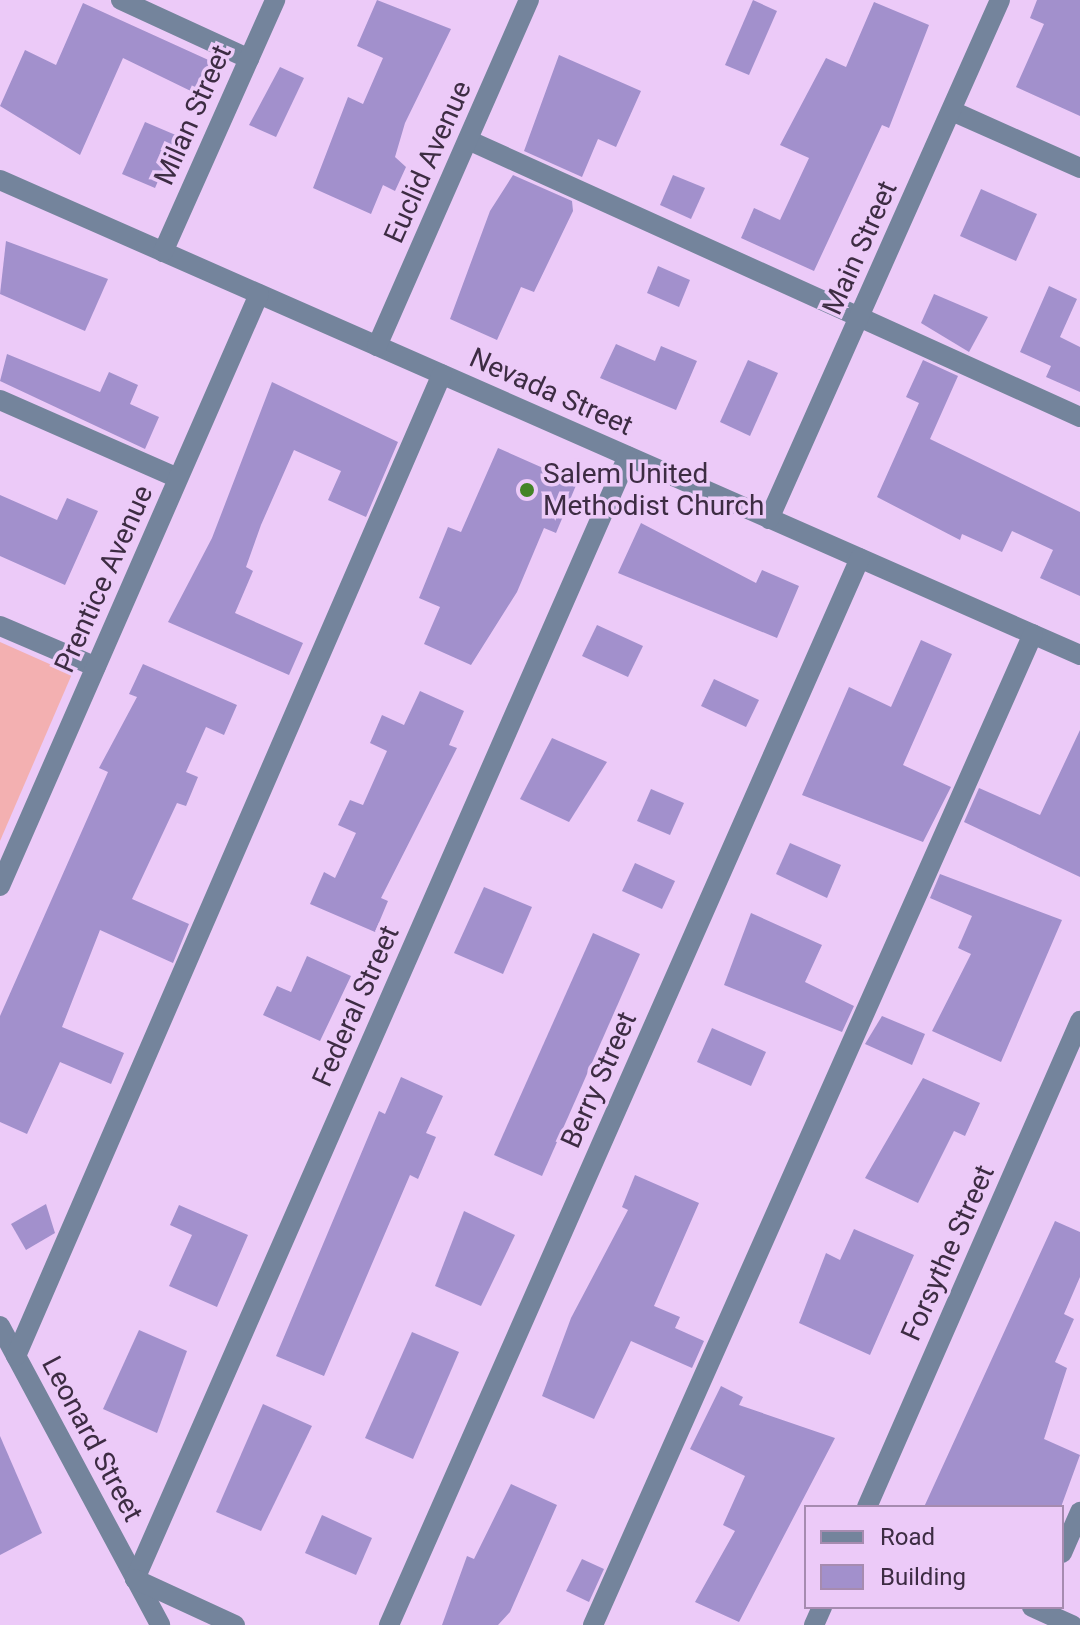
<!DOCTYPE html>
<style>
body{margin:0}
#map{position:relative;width:1080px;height:1625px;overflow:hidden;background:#eccaf8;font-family:Roboto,sans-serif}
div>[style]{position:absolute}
.green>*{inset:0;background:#f3b0b1}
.building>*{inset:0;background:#a290cc}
.minor>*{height:20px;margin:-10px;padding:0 10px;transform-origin:10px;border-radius:10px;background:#74849c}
.dots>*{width:22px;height:22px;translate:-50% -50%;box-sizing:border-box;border:4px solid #eccaf8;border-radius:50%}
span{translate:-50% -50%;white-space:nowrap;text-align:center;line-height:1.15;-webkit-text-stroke:7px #eccaf8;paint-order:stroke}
.street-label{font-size:28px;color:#3d2c43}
.poi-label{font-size:28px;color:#3d2c43}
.left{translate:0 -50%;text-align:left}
.legend{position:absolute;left:804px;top:1505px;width:260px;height:104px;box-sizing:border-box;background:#eccaf8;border:2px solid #a68bb0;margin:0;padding:10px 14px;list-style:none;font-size:24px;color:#3d2c43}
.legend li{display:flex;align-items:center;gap:16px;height:40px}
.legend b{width:40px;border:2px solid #a68bb0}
</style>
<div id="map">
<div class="green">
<i style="clip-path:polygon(0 642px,72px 674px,0 841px)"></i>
</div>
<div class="building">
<i style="clip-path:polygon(377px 0,451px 29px,405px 123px,395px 157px,406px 167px,395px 191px,383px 185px,371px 214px,313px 188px,348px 97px,363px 104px,383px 58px,357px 46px)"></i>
<i style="clip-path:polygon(753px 0,777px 11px,749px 75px,725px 65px)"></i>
<i style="clip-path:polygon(1037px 0,1080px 0,1080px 116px,1016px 87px,1044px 24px,1030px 18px)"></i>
<i style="clip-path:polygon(874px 2px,929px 25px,889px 128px,882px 125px,814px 271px,741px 238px,754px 208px,780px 220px,809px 158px,780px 145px,826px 58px,846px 67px)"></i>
<i style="clip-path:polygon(83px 3px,215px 63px,201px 96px,123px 58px,80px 155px,0 106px,25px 50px,56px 65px)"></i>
<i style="clip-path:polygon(559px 55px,641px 91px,616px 147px,598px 139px,582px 177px,524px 151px)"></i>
<i style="clip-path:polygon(280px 67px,304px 78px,276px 137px,249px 125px)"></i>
<i style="clip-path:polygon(145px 122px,178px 136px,155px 188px,122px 174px)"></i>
<i style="clip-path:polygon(513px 175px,572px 201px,573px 211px,534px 292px,521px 287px,497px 340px,450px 319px,490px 211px)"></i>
<i style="clip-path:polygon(673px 175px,705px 188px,691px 219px,660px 205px)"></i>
<i style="clip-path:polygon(981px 189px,1037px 214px,1016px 261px,960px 236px)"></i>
<i style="clip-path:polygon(6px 241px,108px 279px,85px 331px,0 294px)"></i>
<i style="clip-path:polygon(658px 266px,690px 280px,679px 307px,647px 293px)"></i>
<i style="clip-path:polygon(1049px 286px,1077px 299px,1060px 337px,1080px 347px,1080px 392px,1046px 377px,1051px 366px,1020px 352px)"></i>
<i style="clip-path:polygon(934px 294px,988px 317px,969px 352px,921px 323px)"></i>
<i style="clip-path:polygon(616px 344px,655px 361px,661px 346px,697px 361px,676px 410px,600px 378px)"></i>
<i style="clip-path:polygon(7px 354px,100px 392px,109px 372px,138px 385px,130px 404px,159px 417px,145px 449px,0 381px)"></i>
<i style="clip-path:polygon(748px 360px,778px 373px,750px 436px,720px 422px)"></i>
<i style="clip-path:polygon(923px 360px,958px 376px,930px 439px,1080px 512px,1080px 596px,1040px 578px,1053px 550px,1012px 531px,1002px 552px,962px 534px,960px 540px,877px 497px,919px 403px,906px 397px)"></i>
<i style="clip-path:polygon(272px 382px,398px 442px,366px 517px,328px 500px,341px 471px,294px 450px,261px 525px,246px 567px,253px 571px,235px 613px,303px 643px,289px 675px,168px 622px,212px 538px)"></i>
<i style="clip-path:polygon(498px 448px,577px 483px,556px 533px,544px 528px,517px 592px,471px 665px,424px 644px,440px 607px,419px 598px,448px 527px,461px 532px)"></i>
<i style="clip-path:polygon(0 495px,57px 520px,67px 498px,98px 511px,65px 585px,0 556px)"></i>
<i style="clip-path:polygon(641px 523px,756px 583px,762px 570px,799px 586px,777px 638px,618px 573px)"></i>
<i style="clip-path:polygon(597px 625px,643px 646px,628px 677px,582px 656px)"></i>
<i style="clip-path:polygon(921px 640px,952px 654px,903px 765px,951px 787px,923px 842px,802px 795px,849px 687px,891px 707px)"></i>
<i style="clip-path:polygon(143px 664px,237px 705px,224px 735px,206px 727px,186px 772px,198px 777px,186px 806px,177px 803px,132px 899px,189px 924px,173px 963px,100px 930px,62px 1027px,124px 1053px,111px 1084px,60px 1062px,27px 1134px,0 1122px,0 1016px,108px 772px,99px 768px,137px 697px,129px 694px)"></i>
<i style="clip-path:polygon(714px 679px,759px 700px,746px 727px,701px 706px)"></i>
<i style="clip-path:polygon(420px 691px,464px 711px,449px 745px,457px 748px,381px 898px,388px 901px,375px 932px,310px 904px,324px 872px,335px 878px,356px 833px,338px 825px,350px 800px,363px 805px,387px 751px,370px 743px,382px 715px,404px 725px)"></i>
<i style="clip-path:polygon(1080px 730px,1080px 877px,964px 822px,979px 788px,1040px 815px)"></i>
<i style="clip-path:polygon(552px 738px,607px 762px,569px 822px,520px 799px)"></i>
<i style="clip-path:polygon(651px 789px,684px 803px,670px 835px,637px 821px)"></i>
<i style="clip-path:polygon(790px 843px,841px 865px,827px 898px,776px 874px)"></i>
<i style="clip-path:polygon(635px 863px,675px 881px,662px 909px,622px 891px)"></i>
<i style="clip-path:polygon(940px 874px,1062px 920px,1001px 1062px,932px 1031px,971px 954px,958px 948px,972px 916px,930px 898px)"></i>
<i style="clip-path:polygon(484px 887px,532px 907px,503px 974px,454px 953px)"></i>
<i style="clip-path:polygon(751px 913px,822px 945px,805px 982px,854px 1006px,842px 1032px,724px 985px)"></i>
<i style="clip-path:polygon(593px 933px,640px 954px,542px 1176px,494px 1155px)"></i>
<i style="clip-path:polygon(307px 956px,351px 976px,320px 1041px,263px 1015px,277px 986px,291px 992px)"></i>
<i style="clip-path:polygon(882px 1016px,925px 1034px,912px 1065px,865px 1044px)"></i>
<i style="clip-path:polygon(712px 1028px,766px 1052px,751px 1086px,697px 1062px)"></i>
<i style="clip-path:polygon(401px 1077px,443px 1096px,426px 1133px,436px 1137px,418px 1179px,410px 1175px,324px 1376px,276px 1356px,379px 1111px,385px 1114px)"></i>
<i style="clip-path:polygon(923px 1078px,980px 1103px,965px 1136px,954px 1131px,918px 1203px,865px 1178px)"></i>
<i style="clip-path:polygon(635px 1175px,699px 1203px,654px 1306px,680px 1317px,675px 1328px,704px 1341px,692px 1368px,631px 1341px,594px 1419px,542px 1396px,571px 1318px,628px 1210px,622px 1207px)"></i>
<i style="clip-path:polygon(46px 1204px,55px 1233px,26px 1250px,11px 1224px)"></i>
<i style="clip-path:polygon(179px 1205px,248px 1235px,217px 1307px,169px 1286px,192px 1235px,170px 1225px)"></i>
<i style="clip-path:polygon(464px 1211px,515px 1235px,481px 1306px,435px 1286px)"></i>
<i style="clip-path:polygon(1055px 1221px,1080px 1232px,1080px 1277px,1064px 1314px,1074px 1319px,1055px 1362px,1067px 1368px,1044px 1439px,1080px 1455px,1061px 1507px,924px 1507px)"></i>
<i style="clip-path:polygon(854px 1229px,914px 1255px,870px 1355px,799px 1323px,826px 1253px,840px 1260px)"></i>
<i style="clip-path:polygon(139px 1330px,187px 1351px,157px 1433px,103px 1409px)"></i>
<i style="clip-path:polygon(412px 1332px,459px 1352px,413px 1459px,365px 1438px)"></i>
<i style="clip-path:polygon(721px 1386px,743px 1397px,739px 1405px,835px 1438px,739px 1622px,695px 1602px,735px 1531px,723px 1525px,745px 1476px,690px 1449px)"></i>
<i style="clip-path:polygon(263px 1404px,312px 1426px,261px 1531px,216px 1512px)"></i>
<i style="clip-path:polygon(0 1436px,42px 1533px,0 1555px)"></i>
<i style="clip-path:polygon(511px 1484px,557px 1505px,510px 1612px,498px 1625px,442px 1625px,467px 1556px,474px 1559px)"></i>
<i style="clip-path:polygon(322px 1515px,372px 1538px,356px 1575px,305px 1553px)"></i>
<i style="clip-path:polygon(582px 1559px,604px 1569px,589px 1602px,566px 1591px)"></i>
</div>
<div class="minor">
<i style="left:121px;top:0;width:141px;rotate:24.7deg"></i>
<i style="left:952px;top:111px;width:140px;rotate:24deg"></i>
<i style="left:468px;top:140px;width:672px;rotate:24.35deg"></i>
<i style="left:0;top:180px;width:1180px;rotate:23.74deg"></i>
<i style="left:163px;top:252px;width:276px;rotate:-66deg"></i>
<i style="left:377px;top:346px;width:378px;rotate:-66.3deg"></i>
<i style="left:0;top:400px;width:194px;rotate:23.7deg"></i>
<i style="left:769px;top:519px;width:568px;rotate:-66.01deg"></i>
<i style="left:0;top:626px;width:104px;rotate:23.1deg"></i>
<i style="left:0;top:886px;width:646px;rotate:-66.37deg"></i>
<i style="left:0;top:1326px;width:339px;rotate:61.8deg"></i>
<i style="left:16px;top:1356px;width:1070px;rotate:-66.55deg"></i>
<i style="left:867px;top:1507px;width:531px;rotate:-66.33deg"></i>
<i style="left:1062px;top:1553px;width:45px;rotate:-66.3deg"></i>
<i style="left:135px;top:1579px;width:1226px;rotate:-66.3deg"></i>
<i style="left:135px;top:1579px;width:110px;rotate:24.7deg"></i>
<i style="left:1032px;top:1607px;width:44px;rotate:24.2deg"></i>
<i style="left:389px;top:1625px;width:1166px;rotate:-66.18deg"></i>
<i style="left:593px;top:1625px;width:1084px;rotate:-66.06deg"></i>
<i style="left:814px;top:1625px;width:20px;rotate:-66deg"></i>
</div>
<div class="dots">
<i style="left:527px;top:490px;background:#438426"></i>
</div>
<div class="street-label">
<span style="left:193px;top:115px;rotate:-66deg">Milan Street</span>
<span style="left:428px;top:162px;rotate:-66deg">Euclid Avenue</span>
<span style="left:860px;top:248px;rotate:-66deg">Main Street</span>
<span style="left:551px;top:392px;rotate:24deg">Nevada Street</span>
<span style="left:104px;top:579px;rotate:-66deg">Prentice Avenue</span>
<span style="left:356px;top:1006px;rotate:-66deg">Federal Street</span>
<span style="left:599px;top:1080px;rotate:-66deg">Berry Street</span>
<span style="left:948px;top:1253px;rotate:-66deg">Forsythe Street</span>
<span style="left:92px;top:1439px;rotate:62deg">Leonard Street</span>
</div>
<div class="poi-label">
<span class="left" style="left:543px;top:490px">Salem United<br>Methodist Church</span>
</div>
<ul class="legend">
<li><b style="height:10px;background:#74849c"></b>Road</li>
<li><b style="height:22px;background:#a290cc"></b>Building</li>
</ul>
</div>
